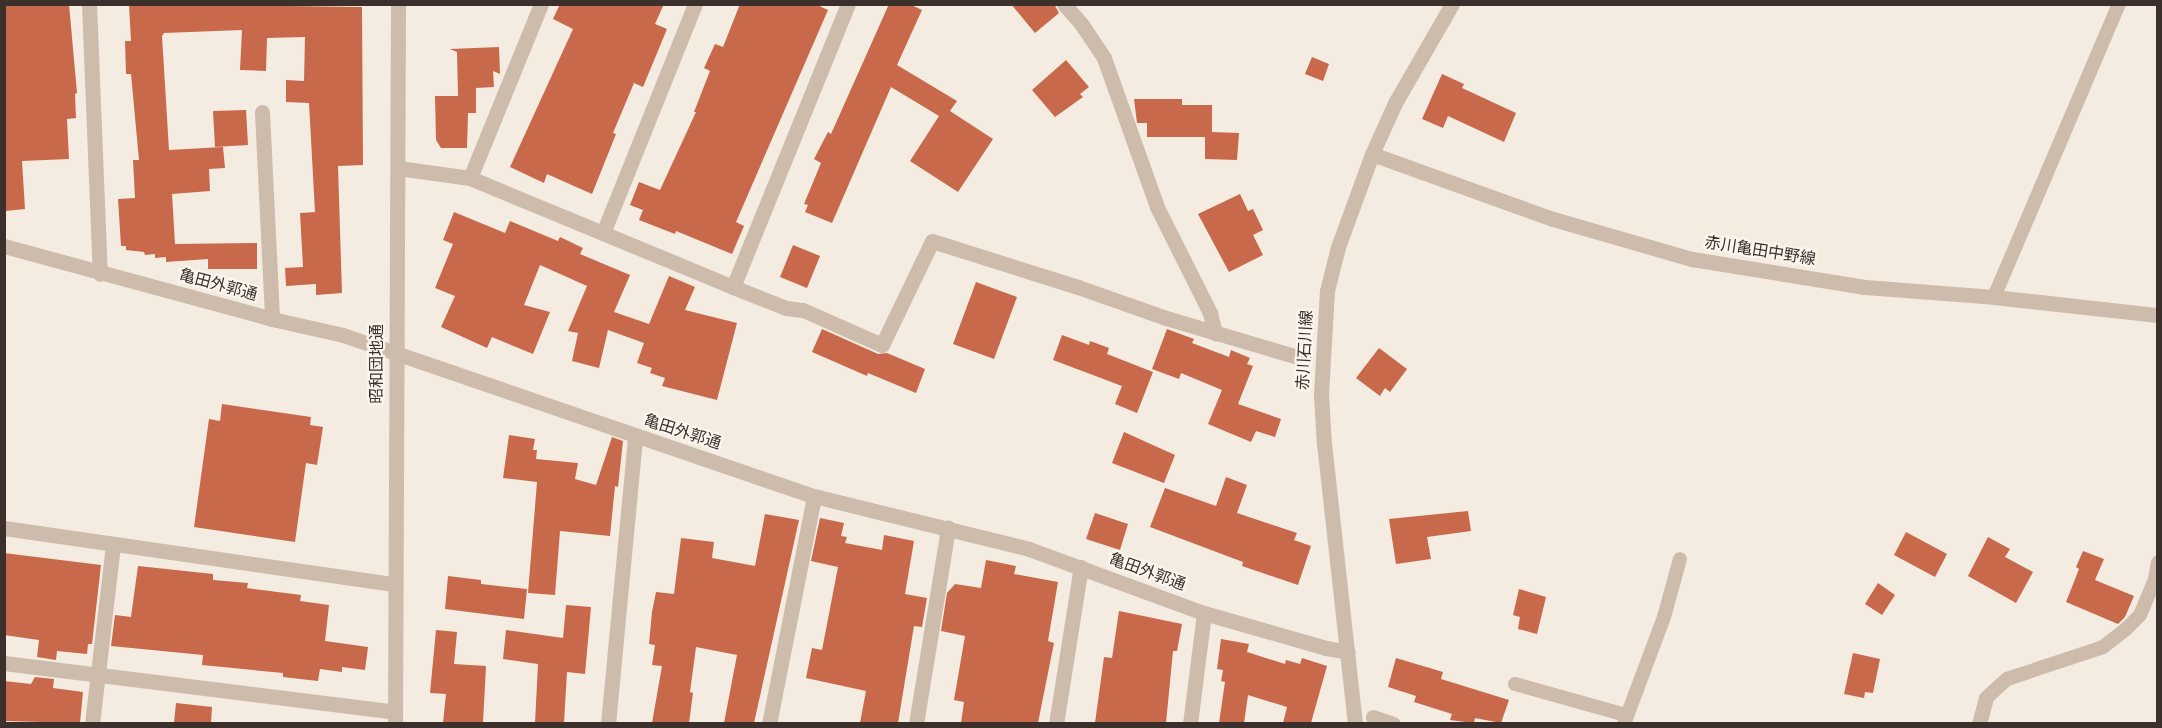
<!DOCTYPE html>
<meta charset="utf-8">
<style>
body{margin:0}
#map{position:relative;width:2162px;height:728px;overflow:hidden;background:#f4ebe1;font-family:"Sofia Sans Condensed","Noto Sans JP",sans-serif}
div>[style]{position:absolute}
.building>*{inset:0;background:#c8694b}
.service>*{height:14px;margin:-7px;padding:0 7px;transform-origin:7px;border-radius:7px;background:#cdbbac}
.minor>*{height:15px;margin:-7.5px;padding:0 7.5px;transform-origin:7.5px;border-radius:7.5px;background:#cdbbac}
.tertiary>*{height:15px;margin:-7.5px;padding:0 7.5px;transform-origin:7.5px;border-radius:7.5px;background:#cdbbac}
span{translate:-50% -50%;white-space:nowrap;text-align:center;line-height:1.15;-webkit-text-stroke:4.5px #fbf5ee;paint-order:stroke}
.street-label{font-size:16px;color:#3b302b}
.frame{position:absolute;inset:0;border:6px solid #3b302b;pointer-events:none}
</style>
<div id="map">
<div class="building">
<i style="clip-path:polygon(4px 4px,69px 4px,77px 93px,75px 94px,76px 118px,67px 119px,69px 159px,22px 161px,25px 209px,6px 211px)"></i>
<i style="clip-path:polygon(129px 4px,362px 7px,363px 165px,338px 166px,342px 293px,316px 295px,316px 284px,286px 286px,285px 268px,303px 267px,300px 213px,315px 212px,309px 103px,286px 102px,286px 80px,304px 81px,305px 37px,267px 38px,266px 71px,240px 70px,242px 30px,164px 33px,162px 36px,169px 150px,223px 147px,225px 168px,209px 169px,210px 191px,172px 194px,175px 244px,257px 243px,257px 269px,208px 269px,208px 259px,166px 262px,166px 257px,155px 258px,155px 254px,145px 255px,144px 252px,126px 250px,126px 246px,121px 246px,118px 199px,135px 198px,133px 160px,139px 160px,131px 74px,126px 74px,125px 41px,131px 41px)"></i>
<i style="clip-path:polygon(560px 4px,664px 4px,655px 24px,667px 29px,643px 87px,634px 83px,613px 133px,616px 134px,592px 194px,547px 174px,544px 183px,510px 167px,573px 29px,553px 19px)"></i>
<i style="clip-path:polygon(740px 4px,815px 4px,828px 10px,736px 222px,744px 226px,732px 254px,676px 231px,675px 234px,639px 220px,643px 210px,630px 205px,639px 182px,660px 190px,696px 112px,694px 112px,710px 71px,704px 68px,715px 44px,723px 47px)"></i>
<i style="clip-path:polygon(889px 4px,909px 4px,922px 10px,897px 65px,957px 101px,950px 111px,993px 139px,958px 192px,910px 161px,939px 116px,891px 87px,832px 223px,805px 212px,808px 205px,804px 204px,821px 163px,814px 159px,828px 132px,831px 134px)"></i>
<i style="clip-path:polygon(1011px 4px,1054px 4px,1059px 13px,1035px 33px)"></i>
<i style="clip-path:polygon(499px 47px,500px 74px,493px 71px,494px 87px,476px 88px,476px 113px,468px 113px,467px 148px,441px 148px,436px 140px,435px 96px,458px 96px,457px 52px,450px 49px)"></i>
<i style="clip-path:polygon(1312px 57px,1329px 64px,1323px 81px,1305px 74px)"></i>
<i style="clip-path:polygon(1066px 60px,1089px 87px,1080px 94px,1083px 97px,1055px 117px,1032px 90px)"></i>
<i style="clip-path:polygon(1442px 74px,1464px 84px,1462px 88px,1516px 113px,1504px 142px,1448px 116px,1443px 128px,1422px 119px)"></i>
<i style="clip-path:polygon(1134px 99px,1182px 99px,1182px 105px,1212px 105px,1212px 132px,1239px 133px,1237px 160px,1205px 159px,1205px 137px,1147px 137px,1147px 123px,1137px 123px)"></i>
<i style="clip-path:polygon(246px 110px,248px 145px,215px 147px,213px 111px)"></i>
<i style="clip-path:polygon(1240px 194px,1248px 211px,1253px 209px,1263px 230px,1253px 235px,1263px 255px,1229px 272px,1198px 214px)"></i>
<i style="clip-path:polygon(454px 212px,505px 233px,510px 221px,558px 241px,560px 237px,583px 248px,580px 254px,630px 275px,614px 312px,649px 324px,669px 276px,695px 287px,685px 310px,737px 323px,717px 400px,662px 386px,665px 378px,650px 373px,652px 368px,637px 363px,644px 343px,608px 330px,599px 368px,572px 361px,578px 333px,568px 331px,587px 286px,540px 265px,524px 305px,550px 312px,533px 354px,492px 337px,487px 348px,441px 327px,455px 296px,435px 288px,453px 244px,443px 240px)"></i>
<i style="clip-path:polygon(793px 245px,820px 256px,807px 288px,780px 277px)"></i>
<i style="clip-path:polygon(976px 282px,1017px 297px,994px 359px,953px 344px)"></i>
<i style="clip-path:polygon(822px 329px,878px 354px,887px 353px,925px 369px,916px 393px,868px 373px,867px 376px,812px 352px)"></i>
<i style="clip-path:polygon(1167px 329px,1194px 339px,1192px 343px,1229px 357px,1231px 350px,1250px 358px,1247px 364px,1253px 366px,1238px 404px,1281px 419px,1275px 437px,1256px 431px,1251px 442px,1208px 424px,1222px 390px,1181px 373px,1179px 379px,1152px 369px)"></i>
<i style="clip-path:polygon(1062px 335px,1089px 345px,1090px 341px,1109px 348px,1107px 354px,1153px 372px,1137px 413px,1115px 404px,1122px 386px,1053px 360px)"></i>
<i style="clip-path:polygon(1379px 348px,1407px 369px,1390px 392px,1385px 388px,1380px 396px,1356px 378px)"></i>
<i style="clip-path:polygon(222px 404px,311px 417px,310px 425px,323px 427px,317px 465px,306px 463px,295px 542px,194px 527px,209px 419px,220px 421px)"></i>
<i style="clip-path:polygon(1124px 432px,1175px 455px,1164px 483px,1112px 463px)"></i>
<i style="clip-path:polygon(509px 435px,535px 439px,533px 450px,537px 450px,536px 459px,578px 463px,575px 479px,596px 485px,612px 437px,623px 441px,618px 487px,615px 486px,610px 536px,560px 531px,555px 595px,528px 593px,537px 482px,503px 478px)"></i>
<i style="clip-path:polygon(1226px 477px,1247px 485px,1237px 513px,1297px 533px,1294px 540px,1311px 546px,1298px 585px,1242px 566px,1243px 562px,1150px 527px,1165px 488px,1216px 506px)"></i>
<i style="clip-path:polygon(1468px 511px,1471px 531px,1427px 537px,1431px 559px,1396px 564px,1389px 519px)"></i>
<i style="clip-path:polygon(1095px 513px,1128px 524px,1120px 550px,1086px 539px)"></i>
<i style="clip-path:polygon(765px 514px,799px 520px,754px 723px,724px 723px,737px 655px,696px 647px,690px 692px,693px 693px,689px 723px,652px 723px,662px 666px,652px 665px,655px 645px,649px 644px,652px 612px,656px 592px,674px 594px,681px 538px,714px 542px,712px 558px,755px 566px)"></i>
<i style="clip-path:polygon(820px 518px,844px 523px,841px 536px,847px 537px,845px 543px,882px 550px,884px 535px,914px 541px,905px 594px,927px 598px,922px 627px,914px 626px,898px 723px,860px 723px,866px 691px,806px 678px,812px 648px,822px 650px,838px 567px,811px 561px)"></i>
<i style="clip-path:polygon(1906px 532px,1947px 554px,1935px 577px,1894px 555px)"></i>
<i style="clip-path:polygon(1988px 537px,2010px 549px,2005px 557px,2033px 572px,2016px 603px,1968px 576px)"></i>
<i style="clip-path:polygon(2083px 551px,2104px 559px,2095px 580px,2134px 596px,2125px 617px,2118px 624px,2066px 602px,2079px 569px,2076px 567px)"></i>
<i style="clip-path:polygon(4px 553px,101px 565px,92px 644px,88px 644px,87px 654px,57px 651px,56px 660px,37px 657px,39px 640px,4px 635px)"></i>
<i style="clip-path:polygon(986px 560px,1016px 566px,1014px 574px,1058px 582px,1048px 641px,1054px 643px,1038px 723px,961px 723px,964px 702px,954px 700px,965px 636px,941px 631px,947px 593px,955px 584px,981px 588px)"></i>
<i style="clip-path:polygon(138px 566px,213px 574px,213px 580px,248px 583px,247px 588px,301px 595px,300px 601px,329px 605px,325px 641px,368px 647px,365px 670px,342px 667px,342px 672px,320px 669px,318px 681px,283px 677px,283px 673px,202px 665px,203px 655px,111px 646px,115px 615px,131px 617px)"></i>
<i style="clip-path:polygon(448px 576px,481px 580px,481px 584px,527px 589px,524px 619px,445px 609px)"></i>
<i style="clip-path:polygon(1878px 583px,1895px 595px,1882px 615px,1865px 604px)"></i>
<i style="clip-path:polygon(1519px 589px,1546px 597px,1537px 634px,1518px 629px,1520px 617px,1513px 615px)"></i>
<i style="clip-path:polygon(566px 605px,591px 607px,585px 674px,567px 672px,564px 723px,535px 723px,538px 664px,503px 659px,506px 630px,563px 638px)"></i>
<i style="clip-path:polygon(1119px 611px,1182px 624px,1177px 651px,1173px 651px,1166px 723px,1095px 723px,1104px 657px,1112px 658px)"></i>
<i style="clip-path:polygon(436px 630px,457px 632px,454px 664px,486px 666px,483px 723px,443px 723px,446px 694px,430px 693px)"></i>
<i style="clip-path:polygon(1221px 639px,1249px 644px,1247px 652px,1285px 664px,1286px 660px,1300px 664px,1302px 658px,1327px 666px,1311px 723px,1283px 723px,1287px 707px,1248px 695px,1244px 723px,1219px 723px,1225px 682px,1221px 681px,1223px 670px,1217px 669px)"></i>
<i style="clip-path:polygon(1853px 653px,1880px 659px,1873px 693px,1865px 692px,1864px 698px,1844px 694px)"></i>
<i style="clip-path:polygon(1396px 658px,1443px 672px,1441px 679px,1509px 700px,1501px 723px,1475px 718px,1474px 723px,1450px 720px,1452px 714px,1414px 702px,1416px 696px,1388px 687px)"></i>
<i style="clip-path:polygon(35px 677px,54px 679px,53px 688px,83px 692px,80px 723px,4px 721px,4px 681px,31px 684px)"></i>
<i style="clip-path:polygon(176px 703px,212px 707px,211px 723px,174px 723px)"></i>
</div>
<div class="service">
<i style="left:1994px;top:297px;width:319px;rotate:-66.9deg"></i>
<i style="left:1515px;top:684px;width:115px;rotate:15.6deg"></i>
<i style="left:1986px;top:698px;width:28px;rotate:-42deg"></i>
<i style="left:2007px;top:679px;width:101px;rotate:-18.4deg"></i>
<i style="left:2103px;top:647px;width:29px;rotate:-38deg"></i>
<i style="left:2126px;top:629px;width:20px;rotate:-45deg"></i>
<i style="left:2140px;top:615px;width:39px;rotate:-67deg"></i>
<i style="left:2155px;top:579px;width:17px;rotate:-80deg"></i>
<i style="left:1624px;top:724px;width:114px;rotate:-69.5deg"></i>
<i style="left:1664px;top:617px;width:60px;rotate:-74.6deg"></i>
</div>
<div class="minor">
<i style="left:89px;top:4px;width:270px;rotate:87.7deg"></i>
<i style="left:1064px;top:4px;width:28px;rotate:49deg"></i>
<i style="left:1082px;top:25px;width:40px;rotate:56deg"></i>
<i style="left:1104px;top:58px;width:158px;rotate:70.4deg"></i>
<i style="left:1157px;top:207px;width:119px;rotate:63.4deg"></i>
<i style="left:1210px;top:313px;width:21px;rotate:76deg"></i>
<i style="left:262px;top:112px;width:207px;rotate:87.2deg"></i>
<i style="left:398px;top:168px;width:73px;rotate:7.9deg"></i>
<i style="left:470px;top:178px;width:285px;rotate:22.5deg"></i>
<i style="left:733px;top:287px;width:57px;rotate:21.6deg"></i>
<i style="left:786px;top:308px;width:17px;rotate:7deg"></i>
<i style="left:803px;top:310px;width:86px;rotate:23.9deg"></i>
<i style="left:882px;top:345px;width:115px;rotate:-64.3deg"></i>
<i style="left:932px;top:241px;width:153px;rotate:17.5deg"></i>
<i style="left:1078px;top:287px;width:93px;rotate:19.4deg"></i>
<i style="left:1166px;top:318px;width:144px;rotate:16.5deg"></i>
<i style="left:470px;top:178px;width:188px;rotate:-67.8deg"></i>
<i style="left:603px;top:233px;width:247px;rotate:-68.1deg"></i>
<i style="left:733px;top:287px;width:305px;rotate:-67.9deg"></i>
<i style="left:4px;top:528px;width:394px;rotate:8.2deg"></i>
<i style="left:4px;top:663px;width:394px;rotate:7.1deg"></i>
<i style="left:1373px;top:717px;width:21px;rotate:19deg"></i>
<i style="left:92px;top:724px;width:180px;rotate:-83.3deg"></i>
<i style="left:608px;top:724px;width:288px;rotate:-84.6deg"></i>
<i style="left:769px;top:724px;width:232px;rotate:-78.8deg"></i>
<i style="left:916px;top:724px;width:199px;rotate:-80.7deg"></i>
<i style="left:1056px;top:724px;width:159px;rotate:-81deg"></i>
<i style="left:1190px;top:724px;width:112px;rotate:-82.8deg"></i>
<i style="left:1979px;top:724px;width:27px;rotate:-75deg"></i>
</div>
<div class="tertiary">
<i style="left:1372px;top:154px;width:192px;rotate:19.8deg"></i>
<i style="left:1553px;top:219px;width:145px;rotate:16.1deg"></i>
<i style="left:1692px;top:259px;width:175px;rotate:9.2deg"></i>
<i style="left:1865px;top:287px;width:129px;rotate:4.4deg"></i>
<i style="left:1994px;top:297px;width:165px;rotate:6.3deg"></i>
<i style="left:4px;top:246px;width:278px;rotate:15.2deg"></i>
<i style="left:272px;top:319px;width:73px;rotate:12.7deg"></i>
<i style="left:343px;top:335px;width:498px;rotate:18.9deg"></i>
<i style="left:814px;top:496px;width:221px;rotate:13.8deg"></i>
<i style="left:1029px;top:549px;width:186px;rotate:20.1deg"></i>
<i style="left:1204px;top:613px;width:127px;rotate:16deg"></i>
<i style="left:1326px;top:648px;width:22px;rotate:10deg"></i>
<i style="left:395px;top:724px;width:720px;rotate:-89.76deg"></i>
<i style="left:1355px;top:724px;width:281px;rotate:-96.3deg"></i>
<i style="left:1324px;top:445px;width:51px;rotate:-93.4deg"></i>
<i style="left:1321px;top:394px;width:103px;rotate:-86.7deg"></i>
<i style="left:1327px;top:291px;width:45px;rotate:-76deg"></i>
<i style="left:1338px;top:247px;width:99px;rotate:-69.9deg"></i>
<i style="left:1372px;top:154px;width:56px;rotate:-65.7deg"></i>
<i style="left:1395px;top:103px;width:114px;rotate:-60.1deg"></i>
</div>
<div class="street-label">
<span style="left:1760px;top:252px;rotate:9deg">赤川亀田中野線</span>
<span style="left:218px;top:286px;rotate:15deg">亀田外郭通</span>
<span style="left:1306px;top:350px;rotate:-87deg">赤川石川線</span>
<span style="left:378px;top:364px;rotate:-90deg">昭和団地通</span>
<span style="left:682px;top:433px;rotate:18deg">亀田外郭通</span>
<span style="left:1147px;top:573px;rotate:20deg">亀田外郭通</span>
</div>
<div class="frame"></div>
</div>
